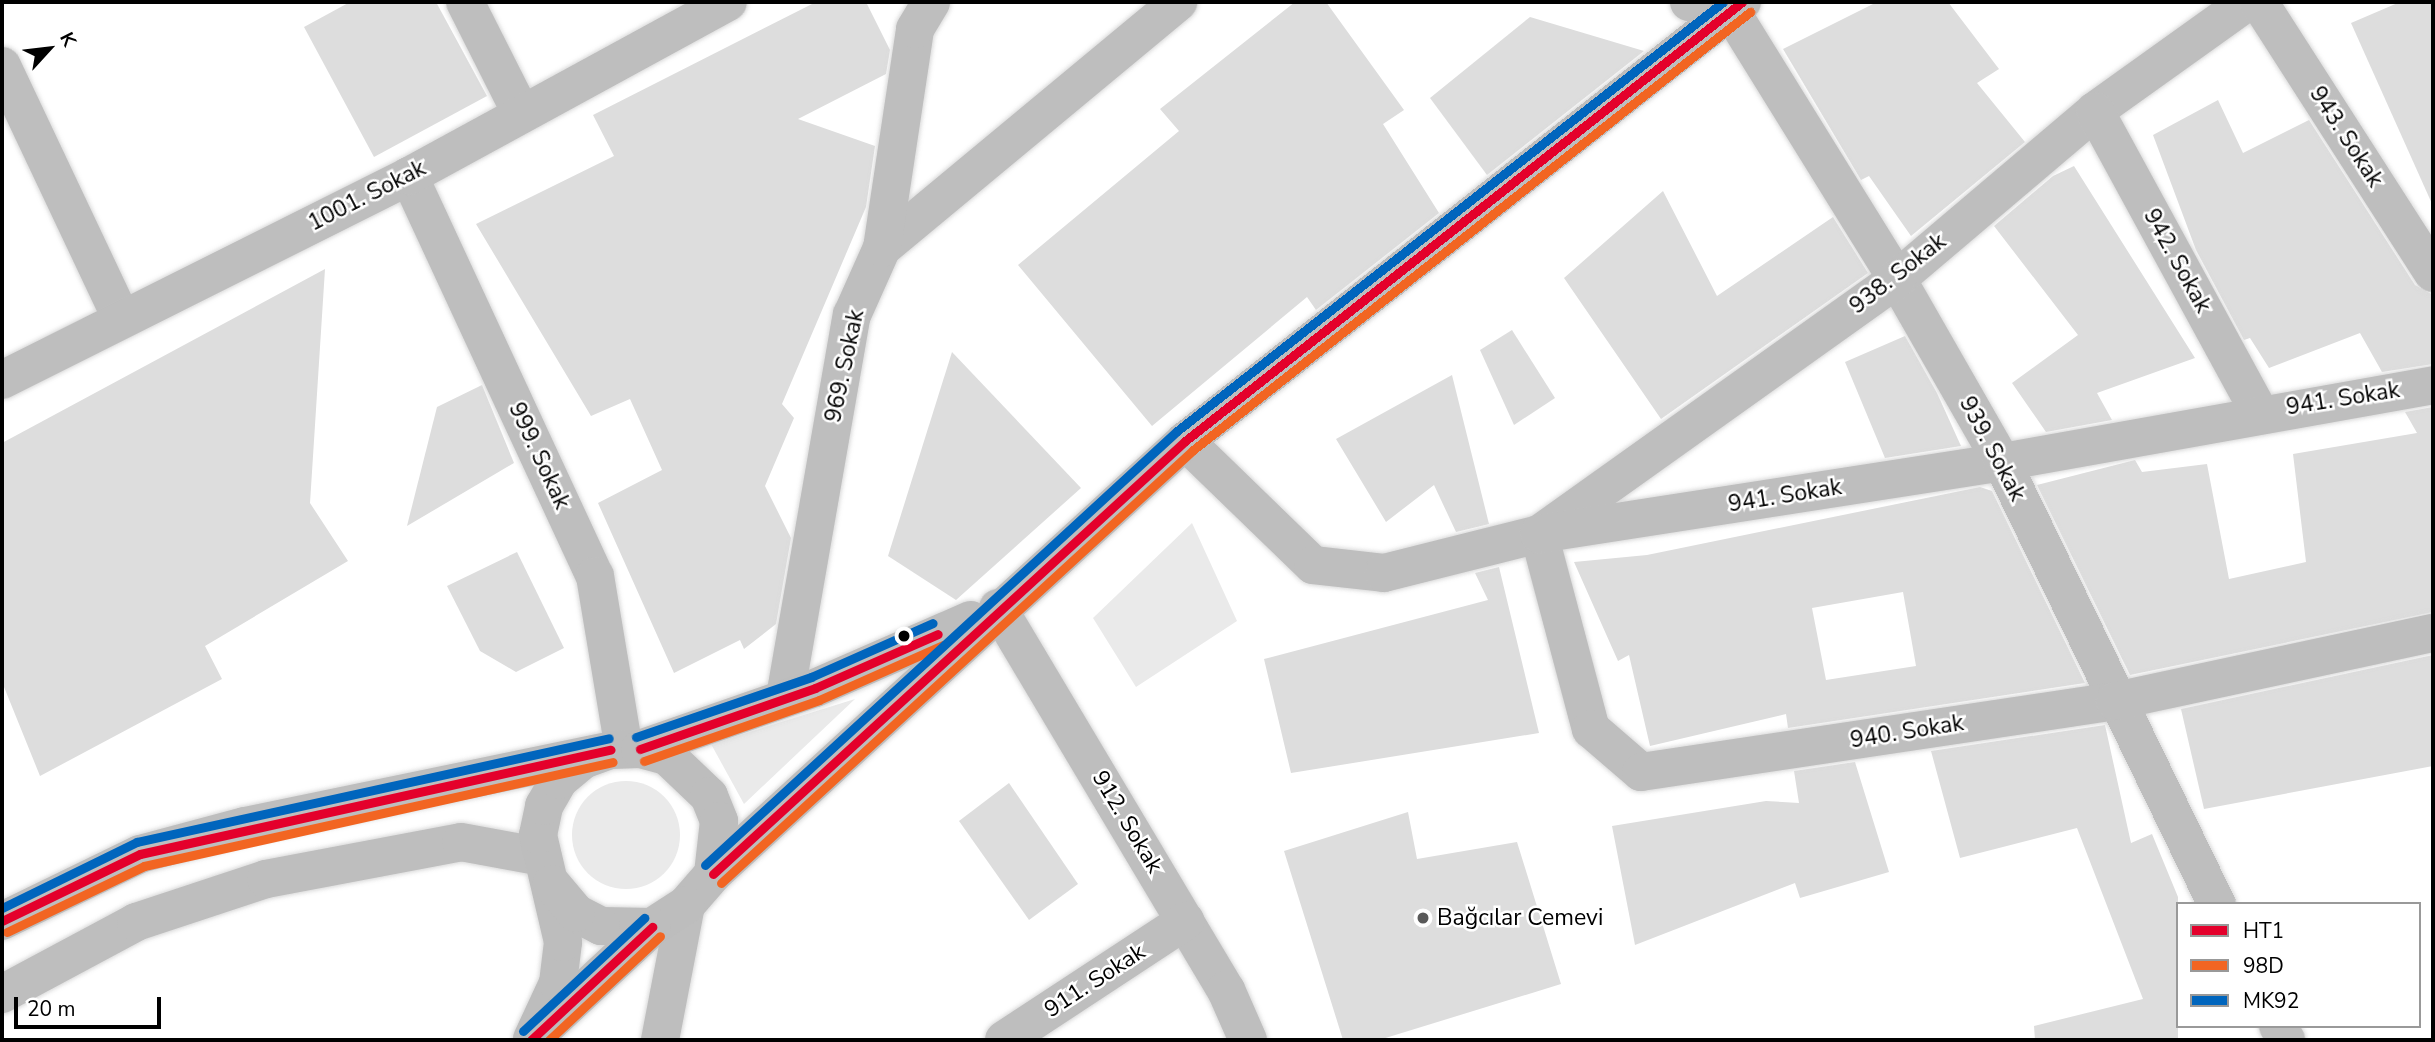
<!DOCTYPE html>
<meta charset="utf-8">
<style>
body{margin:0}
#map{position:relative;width:2435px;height:1042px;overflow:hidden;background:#fff;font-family:"Nunito Sans",sans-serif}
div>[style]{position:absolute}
.green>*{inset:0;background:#eaeaea}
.round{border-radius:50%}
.building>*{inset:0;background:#ddd}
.roads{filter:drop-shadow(0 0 2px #dbdbdb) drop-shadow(0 0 2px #dbdbdb)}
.minor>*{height:38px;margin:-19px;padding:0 19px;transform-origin:19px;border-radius:19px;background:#bebebe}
.major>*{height:38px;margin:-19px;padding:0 19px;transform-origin:19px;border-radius:19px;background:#bdbdbd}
.bus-1>*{height:9px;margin:-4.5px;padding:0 4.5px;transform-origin:4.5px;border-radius:4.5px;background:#e4002b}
.bus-2>*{height:9px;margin:-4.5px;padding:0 4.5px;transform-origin:4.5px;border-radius:4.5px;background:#f26522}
.bus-3>*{height:9px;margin:-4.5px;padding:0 4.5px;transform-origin:4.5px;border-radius:4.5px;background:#0065bd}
.dots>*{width:19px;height:19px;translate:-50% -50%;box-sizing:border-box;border:4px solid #fff;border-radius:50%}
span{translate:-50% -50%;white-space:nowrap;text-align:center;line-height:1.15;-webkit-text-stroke:5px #fff;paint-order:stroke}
.street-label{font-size:23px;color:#000}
.poi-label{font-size:23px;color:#000}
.left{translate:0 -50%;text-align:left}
.frame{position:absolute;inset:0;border:4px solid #000;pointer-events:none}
.legend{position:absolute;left:2176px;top:902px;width:245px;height:126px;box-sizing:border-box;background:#fff;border:2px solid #999;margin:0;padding:9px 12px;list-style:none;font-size:21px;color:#000}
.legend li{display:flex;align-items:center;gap:14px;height:35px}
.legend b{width:35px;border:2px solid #999}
.north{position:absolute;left:14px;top:14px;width:70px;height:70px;-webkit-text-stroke:5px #fff;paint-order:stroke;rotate:63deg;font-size:19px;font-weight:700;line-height:28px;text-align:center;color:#000}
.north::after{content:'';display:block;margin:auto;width:24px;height:32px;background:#000;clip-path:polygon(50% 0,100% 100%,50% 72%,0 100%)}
.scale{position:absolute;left:14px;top:997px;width:147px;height:32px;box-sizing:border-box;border:4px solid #000;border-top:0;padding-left:9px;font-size:21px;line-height:24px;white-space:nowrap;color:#000;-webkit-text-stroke:5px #fff;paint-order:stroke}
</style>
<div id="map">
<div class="green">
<i style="clip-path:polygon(1192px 523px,1237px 621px,1136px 687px,1093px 618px)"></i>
<i style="clip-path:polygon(855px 699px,744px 804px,711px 744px)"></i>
<i class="round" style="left:572px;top:781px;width:108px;height:108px"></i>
</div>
<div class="building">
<i style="clip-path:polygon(350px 2px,436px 2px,487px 96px,374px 157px,304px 27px)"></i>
<i style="clip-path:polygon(816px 2px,866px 2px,890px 50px,886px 74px,798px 119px,875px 146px,866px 207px,782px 404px,794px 418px,765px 486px,791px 538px,776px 624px,744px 649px,740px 640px,674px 673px,598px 503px,662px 470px,630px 399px,591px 416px,476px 224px,614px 156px,593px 115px)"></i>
<i style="clip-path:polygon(1295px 2px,1326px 2px,1404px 110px,1383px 124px,1439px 213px,1316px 310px,1307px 297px,1152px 426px,1018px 265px,1179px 131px,1160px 109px)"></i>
<i style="clip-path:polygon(1877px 2px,1948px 2px,1999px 69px,1977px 83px,2025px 142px,1911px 236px,1869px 176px,1861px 180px,1783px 49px)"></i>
<i style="clip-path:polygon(2400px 2px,2433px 2px,2433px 206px,2351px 23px)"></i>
<i style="clip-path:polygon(1530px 17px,1644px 51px,1487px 175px,1430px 98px)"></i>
<i style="clip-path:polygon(2218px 100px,2243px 153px,2309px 120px,2415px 285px,2433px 295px,2433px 364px,2382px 372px,2360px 333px,2269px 368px,2250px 338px,2244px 340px,2196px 250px,2153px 135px)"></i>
<i style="clip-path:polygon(2074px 166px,2195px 358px,2097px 393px,2112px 420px,2046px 432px,2012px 383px,2078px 335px,1994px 226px,2053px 176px)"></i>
<i style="clip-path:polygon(1663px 191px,1717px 296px,1833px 217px,1868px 273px,1661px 419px,1564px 278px)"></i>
<i style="clip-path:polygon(325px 269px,310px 503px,348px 561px,205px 646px,222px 679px,40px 776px,2px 682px,2px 443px)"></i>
<i style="clip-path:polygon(1512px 330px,1555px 398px,1514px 425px,1480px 350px)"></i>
<i style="clip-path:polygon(1905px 336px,1937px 393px,1961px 446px,1885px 458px,1845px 362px)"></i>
<i style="clip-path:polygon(952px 352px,1081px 488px,956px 600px,888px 556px)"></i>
<i style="clip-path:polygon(1452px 375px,1489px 524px,1456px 532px,1434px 485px,1386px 522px,1336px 439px)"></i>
<i style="clip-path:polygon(482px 385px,514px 463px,407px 526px,437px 407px)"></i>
<i style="clip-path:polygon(2433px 407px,2433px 612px,2130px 675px,2037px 485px,2135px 460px,2142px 472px,2207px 464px,2229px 579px,2306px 562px,2293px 454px,2417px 433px,2405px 412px)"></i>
<i style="clip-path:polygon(evenodd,1980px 487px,1992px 491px,2085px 683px,1788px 728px,1786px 714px,1650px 746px,1629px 655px,1618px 661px,1574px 562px,1647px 555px,1980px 487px,1903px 592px,1916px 666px,1826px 680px,1812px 608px,1903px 592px)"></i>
<i style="clip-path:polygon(517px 552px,564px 648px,516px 672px,480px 651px,447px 586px)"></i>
<i style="clip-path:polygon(1499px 567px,1539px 733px,1291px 773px,1264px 659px,1488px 600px,1475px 573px)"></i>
<i style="clip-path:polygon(2433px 655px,2433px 766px,2204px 809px,2181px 709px)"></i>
<i style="clip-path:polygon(2105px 725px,2131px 843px,2152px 834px,2178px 897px,2178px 1040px,2035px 1040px,2034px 1026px,2143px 999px,2077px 828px,1960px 858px,1931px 751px)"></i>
<i style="clip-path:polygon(1855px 762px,1889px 872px,1800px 898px,1795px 883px,1635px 945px,1612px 826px,1766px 801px,1799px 803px,1794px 771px)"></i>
<i style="clip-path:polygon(1009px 783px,1078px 884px,1029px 920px,959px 821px)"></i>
<i style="clip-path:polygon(1408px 812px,1417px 859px,1517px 842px,1561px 984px,1379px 1040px,1343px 1040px,1284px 851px)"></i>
</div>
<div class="roads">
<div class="minor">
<i style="left:465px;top:2px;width:124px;rotate:63.2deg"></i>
<i style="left:1689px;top:2px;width:44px;rotate:14.3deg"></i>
<i style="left:1732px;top:13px;width:313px;rotate:58.2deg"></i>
<i style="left:1897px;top:279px;width:211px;rotate:60.2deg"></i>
<i style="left:2002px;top:462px;width:492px;rotate:64.1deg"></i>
<i style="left:2247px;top:2px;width:187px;rotate:144.4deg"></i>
<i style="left:2095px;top:111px;width:260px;rotate:139.7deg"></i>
<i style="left:1897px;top:279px;width:440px;rotate:144.5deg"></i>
<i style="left:1539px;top:534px;width:202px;rotate:75.1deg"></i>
<i style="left:1591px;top:729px;width:66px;rotate:40.7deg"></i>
<i style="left:1641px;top:772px;width:479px;rotate:-8.5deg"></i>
<i style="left:2115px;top:701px;width:325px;rotate:-12.1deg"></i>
<i style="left:2259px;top:2px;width:322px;rotate:57.3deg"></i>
<i style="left:2px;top:66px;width:279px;rotate:64.7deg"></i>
<i style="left:2095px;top:111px;width:343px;rotate:61.4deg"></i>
<i style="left:409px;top:176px;width:441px;rotate:65.1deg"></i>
<i style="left:595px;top:576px;width:175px;rotate:80.5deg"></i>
<i style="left:882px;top:248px;width:385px;rotate:-39.7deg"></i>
<i style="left:2px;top:380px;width:455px;rotate:-26.6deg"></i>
<i style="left:409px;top:176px;width:363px;rotate:-28.6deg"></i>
<i style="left:1185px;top:441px;width:178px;rotate:44.1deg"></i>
<i style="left:1313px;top:565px;width:71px;rotate:6.4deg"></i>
<i style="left:1384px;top:573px;width:160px;rotate:-14.1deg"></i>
<i style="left:1539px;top:534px;width:469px;rotate:-8.8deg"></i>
<i style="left:2002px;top:462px;width:438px;rotate:-10.1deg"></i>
<i style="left:998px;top:608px;width:445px;rotate:59.2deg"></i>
<i style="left:1226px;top:990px;width:55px;rotate:66.3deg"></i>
<i style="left:785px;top:697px;width:388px;rotate:-80.1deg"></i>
<i style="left:852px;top:315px;width:73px;rotate:-65.9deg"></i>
<i style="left:882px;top:248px;width:221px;rotate:-81.4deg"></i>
<i style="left:915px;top:29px;width:31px;rotate:-59deg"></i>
<i style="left:2px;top:921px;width:153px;rotate:-25.9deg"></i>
<i style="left:140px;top:854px;width:109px;rotate:-14.9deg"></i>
<i style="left:245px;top:826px;width:365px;rotate:-11.7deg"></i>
<i style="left:2px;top:994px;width:152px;rotate:-28.2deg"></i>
<i style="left:136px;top:922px;width:137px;rotate:-18.3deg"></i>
<i style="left:266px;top:879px;width:198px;rotate:-10.7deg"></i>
<i style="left:461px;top:842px;width:83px;rotate:10.4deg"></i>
<i style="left:2278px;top:1026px;width:16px;rotate:60deg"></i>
<i style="left:660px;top:1040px;width:137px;rotate:-79.1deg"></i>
<i style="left:1004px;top:1040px;width:217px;rotate:-33.3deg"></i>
</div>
<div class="major">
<i style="left:640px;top:749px;width:185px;rotate:-19.2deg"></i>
<i style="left:815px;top:688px;width:170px;rotate:-23.6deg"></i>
<i style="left:713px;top:874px;width:641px;rotate:-42.53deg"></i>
<i style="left:1185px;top:441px;width:709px;rotate:-38.24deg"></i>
<i style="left:546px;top:1026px;width:145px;rotate:-43deg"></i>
<i style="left:532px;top:1039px;width:62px;rotate:-65.1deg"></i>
<i style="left:558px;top:983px;width:41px;rotate:-83deg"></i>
<i style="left:563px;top:942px;width:110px;rotate:-103.2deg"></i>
<i style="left:538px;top:835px;width:30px;rotate:-78deg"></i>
<i style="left:544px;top:806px;width:30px;rotate:-60deg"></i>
<i style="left:559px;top:780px;width:31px;rotate:-40deg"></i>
<i style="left:583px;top:760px;width:30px;rotate:-20deg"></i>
<i style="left:611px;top:750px;width:29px;rotate:-2deg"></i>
<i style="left:640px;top:749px;width:28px;rotate:15deg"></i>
<i style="left:667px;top:756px;width:58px;rotate:43.6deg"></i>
<i style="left:709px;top:796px;width:27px;rotate:68deg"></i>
<i style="left:719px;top:821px;width:53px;rotate:96.5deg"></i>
<i style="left:713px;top:874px;width:41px;rotate:131.1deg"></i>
<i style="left:686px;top:905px;width:40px;rotate:147.1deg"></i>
<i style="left:652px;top:927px;width:51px;rotate:-178.9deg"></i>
<i style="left:601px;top:926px;width:28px;rotate:-153deg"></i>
<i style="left:576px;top:913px;width:38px;rotate:-130deg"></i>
</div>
</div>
<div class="bus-1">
<i style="left:640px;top:749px;width:185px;rotate:-19.2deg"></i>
<i style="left:815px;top:688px;width:134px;rotate:-23.7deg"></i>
<i style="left:713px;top:874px;width:641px;rotate:-42.53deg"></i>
<i style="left:1185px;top:441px;width:709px;rotate:-38.24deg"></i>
<i style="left:2px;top:921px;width:153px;rotate:-25.9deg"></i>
<i style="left:140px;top:854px;width:482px;rotate:-12.5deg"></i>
<i style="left:531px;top:1040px;width:166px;rotate:-43deg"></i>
</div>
<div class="bus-2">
<i style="left:644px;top:761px;width:185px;rotate:-19.2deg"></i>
<i style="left:819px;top:700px;width:136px;rotate:-23.9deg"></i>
<i style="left:721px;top:883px;width:641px;rotate:-42.53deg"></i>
<i style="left:1193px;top:450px;width:709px;rotate:-38.18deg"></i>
<i style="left:7px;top:932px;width:152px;rotate:-25.7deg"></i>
<i style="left:144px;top:866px;width:480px;rotate:-12.5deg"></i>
<i style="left:549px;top:1040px;width:152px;rotate:-43.1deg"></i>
</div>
<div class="bus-3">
<i style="left:636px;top:737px;width:185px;rotate:-18.9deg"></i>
<i style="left:811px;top:677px;width:133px;rotate:-23.9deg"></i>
<i style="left:705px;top:865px;width:641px;rotate:-42.6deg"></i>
<i style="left:1177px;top:431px;width:694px;rotate:-38.16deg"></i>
<i style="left:2px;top:908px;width:150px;rotate:-26.1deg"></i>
<i style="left:137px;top:842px;width:483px;rotate:-12.4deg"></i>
<i style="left:523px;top:1031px;width:166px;rotate:-43deg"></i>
</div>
<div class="dots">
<i style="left:904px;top:636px;background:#000"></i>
<i style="left:1423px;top:918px;background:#595959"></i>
</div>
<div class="street-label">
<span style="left:2346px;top:137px;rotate:57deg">943. Sokak</span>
<span style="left:367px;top:196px;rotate:-27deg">1001. Sokak</span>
<span style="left:2177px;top:261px;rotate:61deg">942. Sokak</span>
<span style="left:1898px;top:274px;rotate:-38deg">938. Sokak</span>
<span style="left:845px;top:366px;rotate:-78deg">969. Sokak</span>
<span style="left:2343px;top:399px;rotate:-9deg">941. Sokak</span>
<span style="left:1992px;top:449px;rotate:62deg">939. Sokak</span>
<span style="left:539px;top:456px;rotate:65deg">999. Sokak</span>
<span style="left:1785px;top:496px;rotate:-9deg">941. Sokak</span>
<span style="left:1907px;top:732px;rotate:-9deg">940. Sokak</span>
<span style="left:1127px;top:822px;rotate:59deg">912. Sokak</span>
<span style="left:1095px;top:981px;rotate:-33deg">911. Sokak</span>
</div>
<div class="poi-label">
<span class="left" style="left:1437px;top:918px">Bağcılar Cemevi</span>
</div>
<div class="frame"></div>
<ul class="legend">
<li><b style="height:9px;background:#e4002b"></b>HT1</li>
<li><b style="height:9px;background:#f26522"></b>98D</li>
<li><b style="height:9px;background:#0065bd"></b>MK92</li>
</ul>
<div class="north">K</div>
<div class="scale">20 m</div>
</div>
